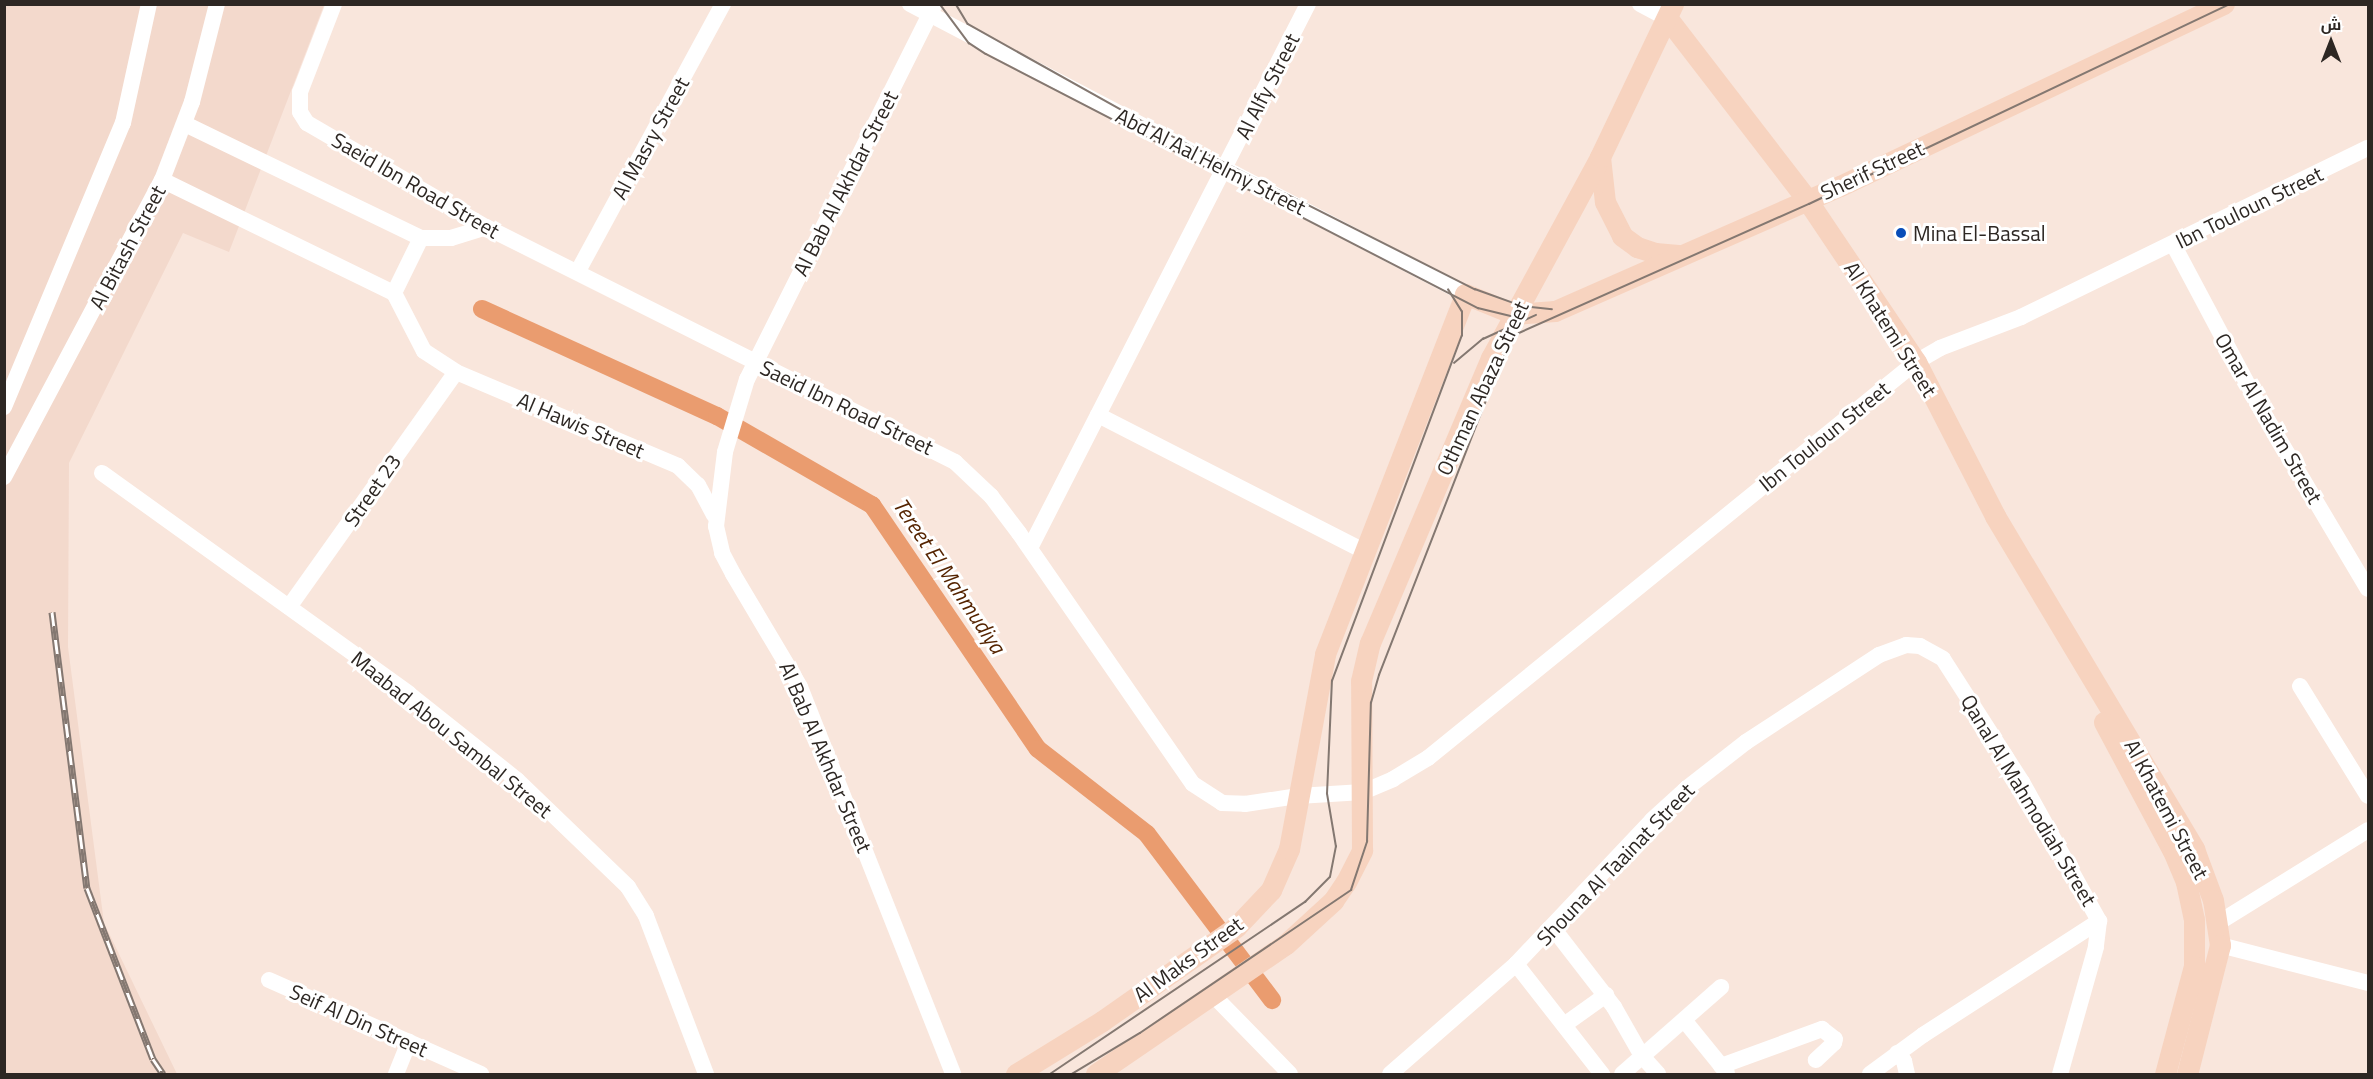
<!DOCTYPE html>
<meta charset="utf-8">
<style>
body{margin:0}
#map{position:relative;width:2373px;height:1079px;overflow:hidden;background:#f9e6dc;font-family:"Titillium Web",Cairo,sans-serif}
div>[style]{position:absolute}
.built>*{inset:0;background:#f3d9cc}
.canal>*{height:18px;margin:-9px;padding:0 9px;transform-origin:9px;border-radius:9px;background:#ea9c6f}
.minor>*{height:16px;margin:-8px;padding:0 8px;transform-origin:8px;border-radius:8px;background:#fff}
.major>*{height:21px;margin:-10.5px;padding:0 10.5px;transform-origin:10.5px;border-radius:10.5px;background:#f7d3bf}
.tram>*{height:1.5px;margin:-0.75px;padding:0 0.75px;transform-origin:0.75px;border-radius:0.75px;background:#847871}
.rail>*{height:7px;margin-top:-3.5px;transform-origin:0;background:repeating-linear-gradient(90deg,#fff 0 14px,#847871 0 28px);box-sizing:border-box;border-block:2px solid #847871}
.dots>*{width:16px;height:16px;translate:-50% -50%;box-sizing:border-box;border:3px solid #fff;border-radius:50%}
span{translate:-50% -50%;white-space:nowrap;text-align:center;line-height:1.15;-webkit-text-stroke:6px #fff;paint-order:stroke}
.street-label{font-size:21px;color:#2d2723}
.poi-label{font-size:21px;color:#2d2723}
.left{translate:0 -50%;text-align:left}
.water-label{font-size:22px;color:#552401;font-style:italic}
.frame{position:absolute;inset:0;border:6px solid #2d2723;pointer-events:none}
.north{position:absolute;left:2301px;top:12px;width:60px;height:60px;-webkit-text-stroke:4px #fff;paint-order:stroke;rotate:0deg;font-size:16px;font-weight:700;line-height:24px;text-align:center;color:#2d2723}
.north::after{content:'';display:block;margin:auto;width:21px;height:27px;background:#2d2723;clip-path:polygon(50% 0,100% 100%,50% 72%,0 100%)}
</style>
<div id="map">
<div class="built">
<i style="clip-path:polygon(5px 5px,324px 5px,229px 252px,183px 233px,69px 463px,68px 647px,104px 923px,177px 1074px,5px 1074px)"></i>
</div>
<div class="canal">
<i style="left:482px;top:309px;width:258px;rotate:24.5deg"></i>
<i style="left:717px;top:416px;width:179px;rotate:29.9deg"></i>
<i style="left:872px;top:505px;width:295px;rotate:55.8deg"></i>
<i style="left:1038px;top:749px;width:138px;rotate:37.9deg"></i>
<i style="left:1147px;top:834px;width:208px;rotate:53deg"></i>
</div>
<div class="minor">
<i style="left:334px;top:4px;width:94px;rotate:111.1deg"></i>
<i style="left:300px;top:92px;width:20px;rotate:90deg"></i>
<i style="left:300px;top:112px;width:13px;rotate:58deg"></i>
<i style="left:307px;top:123px;width:207px;rotate:30.2deg"></i>
<i style="left:486px;top:227px;width:525px;rotate:26.61deg"></i>
<i style="left:955px;top:462px;width:50px;rotate:43.4deg"></i>
<i style="left:991px;top:496px;width:46px;rotate:52.9deg"></i>
<i style="left:1019px;top:533px;width:305px;rotate:55.3deg"></i>
<i style="left:1193px;top:784px;width:35px;rotate:33deg"></i>
<i style="left:1222px;top:803px;width:23px;rotate:2deg"></i>
<i style="left:1245px;top:804px;width:54px;rotate:-8.6deg"></i>
<i style="left:1298px;top:796px;width:65px;rotate:-3.5deg"></i>
<i style="left:1363px;top:792px;width:33px;rotate:-23deg"></i>
<i style="left:1393px;top:779px;width:41px;rotate:-31deg"></i>
<i style="left:1428px;top:758px;width:628px;rotate:-39.06deg"></i>
<i style="left:1916px;top:362px;width:28px;rotate:-30deg"></i>
<i style="left:1940px;top:348px;width:87px;rotate:-20.9deg"></i>
<i style="left:2021px;top:317px;width:386px;rotate:-26deg"></i>
<i style="left:910px;top:4px;width:626px;rotate:27.59deg"></i>
<i style="left:935px;top:4px;width:419px;rotate:116.6deg"></i>
<i style="left:747px;top:379px;width:76px;rotate:106.8deg"></i>
<i style="left:725px;top:452px;width:75px;rotate:96.9deg"></i>
<i style="left:716px;top:526px;width:28px;rotate:77deg"></i>
<i style="left:722px;top:553px;width:24px;rotate:62deg"></i>
<i style="left:733px;top:574px;width:131px;rotate:59.3deg"></i>
<i style="left:800px;top:687px;width:416px;rotate:68.4deg"></i>
<i style="left:1640px;top:4px;width:32px;rotate:28deg"></i>
<i style="left:185px;top:124px;width:262px;rotate:25.8deg"></i>
<i style="left:421px;top:238px;width:30px"></i>
<i style="left:451px;top:238px;width:37px;rotate:-17deg"></i>
<i style="left:162px;top:180px;width:258px;rotate:26deg"></i>
<i style="left:394px;top:293px;width:65px;rotate:62.7deg"></i>
<i style="left:424px;top:351px;width:38px;rotate:33deg"></i>
<i style="left:456px;top:372px;width:241px;rotate:22.9deg"></i>
<i style="left:678px;top:466px;width:28px;rotate:44deg"></i>
<i style="left:698px;top:485px;width:34px;rotate:62deg"></i>
<i style="left:2173px;top:244px;width:181px;rotate:62deg"></i>
<i style="left:2258px;top:404px;width:215px;rotate:59.3deg"></i>
<i style="left:578px;top:271px;width:304px;rotate:-61.5deg"></i>
<i style="left:394px;top:293px;width:61px;rotate:-63.9deg"></i>
<i style="left:4px;top:407px;width:308px;rotate:-67.3deg"></i>
<i style="left:123px;top:123px;width:122px;rotate:-77.7deg"></i>
<i style="left:1098px;top:415px;width:299px;rotate:27.1deg"></i>
<i style="left:102px;top:473px;width:378px;rotate:35.7deg"></i>
<i style="left:409px;top:694px;width:138px;rotate:38.5deg"></i>
<i style="left:517px;top:780px;width:154px;rotate:43.9deg"></i>
<i style="left:628px;top:887px;width:34px;rotate:58deg"></i>
<i style="left:646px;top:916px;width:169px;rotate:69.2deg"></i>
<i style="left:4px;top:477px;width:336px;rotate:-62deg"></i>
<i style="left:162px;top:180px;width:84px;rotate:-69deg"></i>
<i style="left:192px;top:102px;width:101px;rotate:-75.7deg"></i>
<i style="left:1030px;top:548px;width:611px;rotate:-62.93deg"></i>
<i style="left:289px;top:607px;width:288px;rotate:-54.6deg"></i>
<i style="left:2300px;top:686px;width:129px;rotate:58.3deg"></i>
<i style="left:2218px;top:923px;width:176px;rotate:-31.8deg"></i>
<i style="left:1553px;top:928px;width:100px;rotate:52.3deg"></i>
<i style="left:1614px;top:1007px;width:56px;rotate:60.3deg"></i>
<i style="left:1642px;top:1056px;width:24px;rotate:48deg"></i>
<i style="left:2220px;top:945px;width:153px;rotate:14.4deg"></i>
<i style="left:1516px;top:964px;width:140px;rotate:52deg"></i>
<i style="left:269px;top:980px;width:232px;rotate:23.9deg"></i>
<i style="left:1213px;top:995px;width:110px;rotate:45.7deg"></i>
<i style="left:1684px;top:1020px;width:68px;rotate:50.9deg"></i>
<i style="left:1564px;top:1025px;width:52px;rotate:-35.5deg"></i>
<i style="left:1897px;top:1053px;width:11px;rotate:49deg"></i>
<i style="left:1904px;top:1061px;width:13px;rotate:77deg"></i>
<i style="left:1721px;top:1066px;width:108px;rotate:-20.1deg"></i>
<i style="left:1822px;top:1029px;width:16px;rotate:38deg"></i>
<i style="left:1835px;top:1039px;width:4px;rotate:104deg"></i>
<i style="left:1834px;top:1043px;width:25px;rotate:137deg"></i>
<i style="left:396px;top:1074px;width:35px;rotate:-68deg"></i>
<i style="left:1390px;top:1074px;width:167px;rotate:-41.1deg"></i>
<i style="left:1516px;top:964px;width:198px;rotate:-46.6deg"></i>
<i style="left:1652px;top:820px;width:47px;rotate:-42.4deg"></i>
<i style="left:1687px;top:788px;width:75px;rotate:-37.9deg"></i>
<i style="left:1746px;top:742px;width:159px;rotate:-33.2deg"></i>
<i style="left:1879px;top:655px;width:29px;rotate:-20deg"></i>
<i style="left:1906px;top:645px;width:14px;rotate:4deg"></i>
<i style="left:1920px;top:646px;width:26px;rotate:29deg"></i>
<i style="left:1943px;top:659px;width:146px;rotate:57.3deg"></i>
<i style="left:2022px;top:782px;width:159px;rotate:61deg"></i>
<i style="left:2099px;top:921px;width:26px;rotate:97deg"></i>
<i style="left:2096px;top:947px;width:132px;rotate:105.8deg"></i>
<i style="left:1622px;top:1074px;width:132px;rotate:-41.3deg"></i>
<i style="left:1870px;top:1074px;width:66px;rotate:-36.3deg"></i>
<i style="left:1923px;top:1035px;width:210px;rotate:-32.9deg"></i>
</div>
<div class="major">
<i style="left:1668px;top:19px;width:225px;rotate:52.4deg"></i>
<i style="left:1805px;top:197px;width:199px;rotate:56.1deg"></i>
<i style="left:1916px;top:362px;width:173px;rotate:62.8deg"></i>
<i style="left:1995px;top:516px;width:388px;rotate:59.1deg"></i>
<i style="left:2194px;top:849px;width:54px;rotate:69.6deg"></i>
<i style="left:2213px;top:900px;width:46px;rotate:81.2deg"></i>
<i style="left:2220px;top:945px;width:133px;rotate:104.3deg"></i>
<i style="left:1600px;top:157px;width:45px;rotate:83.7deg"></i>
<i style="left:1605px;top:202px;width:38px;rotate:63deg"></i>
<i style="left:1622px;top:236px;width:19px;rotate:36deg"></i>
<i style="left:1637px;top:247px;width:19px;rotate:18deg"></i>
<i style="left:1655px;top:253px;width:23px;rotate:5deg"></i>
<i style="left:2104px;top:722px;width:146px;rotate:61.9deg"></i>
<i style="left:2173px;top:851px;width:34px;rotate:67deg"></i>
<i style="left:2186px;top:882px;width:38px;rotate:78deg"></i>
<i style="left:2194px;top:919px;width:47px;rotate:90deg"></i>
<i style="left:2194px;top:966px;width:112px;rotate:105deg"></i>
<i style="left:1016px;top:1074px;width:101px;rotate:-31.6deg"></i>
<i style="left:1102px;top:1021px;width:164px;rotate:-35deg"></i>
<i style="left:1236px;top:927px;width:51px;rotate:-46.6deg"></i>
<i style="left:1271px;top:890px;width:45px;rotate:-66.3deg"></i>
<i style="left:1289px;top:849px;width:198px;rotate:-79.5deg"></i>
<i style="left:1325px;top:654px;width:386px;rotate:-68.7deg"></i>
<i style="left:1465px;top:294px;width:53px;rotate:22.2deg"></i>
<i style="left:1514px;top:314px;width:41px;rotate:-4.2deg"></i>
<i style="left:1555px;top:311px;width:311px;rotate:-23.7deg"></i>
<i style="left:1840px;top:186px;width:425px;rotate:-25.4deg"></i>
<i style="left:1096px;top:1074px;width:230px;rotate:-34.4deg"></i>
<i style="left:1286px;top:944px;width:64px;rotate:-42.5deg"></i>
<i style="left:1333px;top:901px;width:23px;rotate:-56deg"></i>
<i style="left:1346px;top:882px;width:36px;rotate:-63deg"></i>
<i style="left:1362px;top:850px;width:169px;rotate:-90.3deg"></i>
<i style="left:1361px;top:681px;width:39px;rotate:-77deg"></i>
<i style="left:1370px;top:643px;width:310px;rotate:-67deg"></i>
<i style="left:1491px;top:358px;width:229px;rotate:-61.5deg"></i>
<i style="left:1600px;top:157px;width:170px;rotate:-64.5deg"></i>
</div>
<div class="tram">
<i style="left:940px;top:4px;width:49px;rotate:53.4deg"></i>
<i style="left:969px;top:43px;width:20px;rotate:33deg"></i>
<i style="left:986px;top:54px;width:554px;rotate:27.31deg"></i>
<i style="left:1478px;top:308px;width:46px;rotate:13.7deg"></i>
<i style="left:956px;top:4px;width:23px;rotate:59deg"></i>
<i style="left:968px;top:24px;width:193px;rotate:29.2deg"></i>
<i style="left:1136px;top:118px;width:380px;rotate:26.8deg"></i>
<i style="left:1475px;top:289px;width:50px;rotate:19.9deg"></i>
<i style="left:1522px;top:306px;width:30px;rotate:6deg"></i>
<i style="left:1454px;top:363px;width:38px;rotate:-40deg"></i>
<i style="left:1483px;top:339px;width:58px;rotate:-24.4deg"></i>
<i style="left:1050px;top:1074px;width:308px;rotate:-34deg"></i>
<i style="left:1305px;top:902px;width:35px;rotate:-45deg"></i>
<i style="left:1330px;top:877px;width:31px;rotate:-79deg"></i>
<i style="left:1336px;top:847px;width:54px;rotate:-99.6deg"></i>
<i style="left:1327px;top:794px;width:113px;rotate:-87.5deg"></i>
<i style="left:1332px;top:681px;width:369px;rotate:-69.4deg"></i>
<i style="left:1462px;top:336px;width:24px;rotate:-90deg"></i>
<i style="left:1462px;top:312px;width:26px;rotate:-122deg"></i>
<i style="left:1072px;top:1074px;width:79px;rotate:-31.1deg"></i>
<i style="left:1140px;top:1033px;width:255px;rotate:-34.1deg"></i>
<i style="left:1351px;top:890px;width:51px;rotate:-71.6deg"></i>
<i style="left:1367px;top:842px;width:139px;rotate:-88.4deg"></i>
<i style="left:1371px;top:703px;width:29px;rotate:-74deg"></i>
<i style="left:1379px;top:675px;width:352px;rotate:-68.7deg"></i>
<i style="left:1507px;top:347px;width:18px;rotate:-49deg"></i>
<i style="left:1519px;top:333px;width:317px;rotate:-24deg"></i>
<i style="left:1809px;top:204px;width:467px;rotate:-25.4deg"></i>
</div>
<div class="rail">
<i style="left:52px;top:612px;width:278px;rotate:82.8deg"></i>
<i style="left:87px;top:888px;width:183px;rotate:68.9deg"></i>
<i style="left:153px;top:1059px;width:18px;rotate:56deg"></i>
</div>
<div class="dots">
<i style="left:1901px;top:233px;background:#094db8"></i>
</div>
<div class="street-label">
<span style="left:1267px;top:86px;rotate:-63deg">Al Alfy Street</span>
<span style="left:650px;top:138px;rotate:-61deg">Al Masry Street</span>
<span style="left:1211px;top:161px;rotate:27deg">Abd Al Aal Helmy Street</span>
<span style="left:1872px;top:170px;rotate:-25deg">Sherif Street</span>
<span style="left:845px;top:183px;rotate:-63deg">Al Bab Al Akhdar Street</span>
<span style="left:416px;top:185px;rotate:30deg">Saeid Ibn Road Street</span>
<span style="left:2249px;top:207px;rotate:-26deg">Ibn Touloun Street</span>
<span style="left:127px;top:247px;rotate:-62deg">Al Bitash Street</span>
<span style="left:1891px;top:329px;rotate:58deg">Al Khatemi Street</span>
<span style="left:1482px;top:388px;rotate:-65deg">Othman Abaza Street</span>
<span style="left:847px;top:407px;rotate:26deg">Saeid Ibn Road Street</span>
<span style="left:2269px;top:418px;rotate:60deg">Omar Al Nadim Street</span>
<span style="left:581px;top:425px;rotate:23deg">Al Hawis Street</span>
<span style="left:1824px;top:436px;rotate:-39deg">Ibn Touloun Street</span>
<span style="left:372px;top:490px;rotate:-55deg">Street 23</span>
<span style="left:452px;top:734px;rotate:39deg">Maabad Abou Sambal Street</span>
<span style="left:826px;top:757px;rotate:67deg">Al Bab Al Akhdar Street</span>
<span style="left:2029px;top:800px;rotate:59deg">Qanal Al Mahmodiah Street</span>
<span style="left:2167px;top:809px;rotate:62deg">Al Khatemi Street</span>
<span style="left:1615px;top:864px;rotate:-46deg">Shouna Al Taainat Street</span>
<span style="left:1188px;top:959px;rotate:-36deg">Al Maks Street</span>
<span style="left:359px;top:1020px;rotate:24deg">Seif Al Din Street</span>
</div>
<div class="poi-label">
<span class="left" style="left:1913px;top:233px">Mina El-Bassal</span>
</div>
<div class="water-label">
<span style="left:949px;top:576px;rotate:56deg">Tereet El Mahmudiya</span>
</div>
<div class="frame"></div>
<div class="north">ش</div>
</div>
